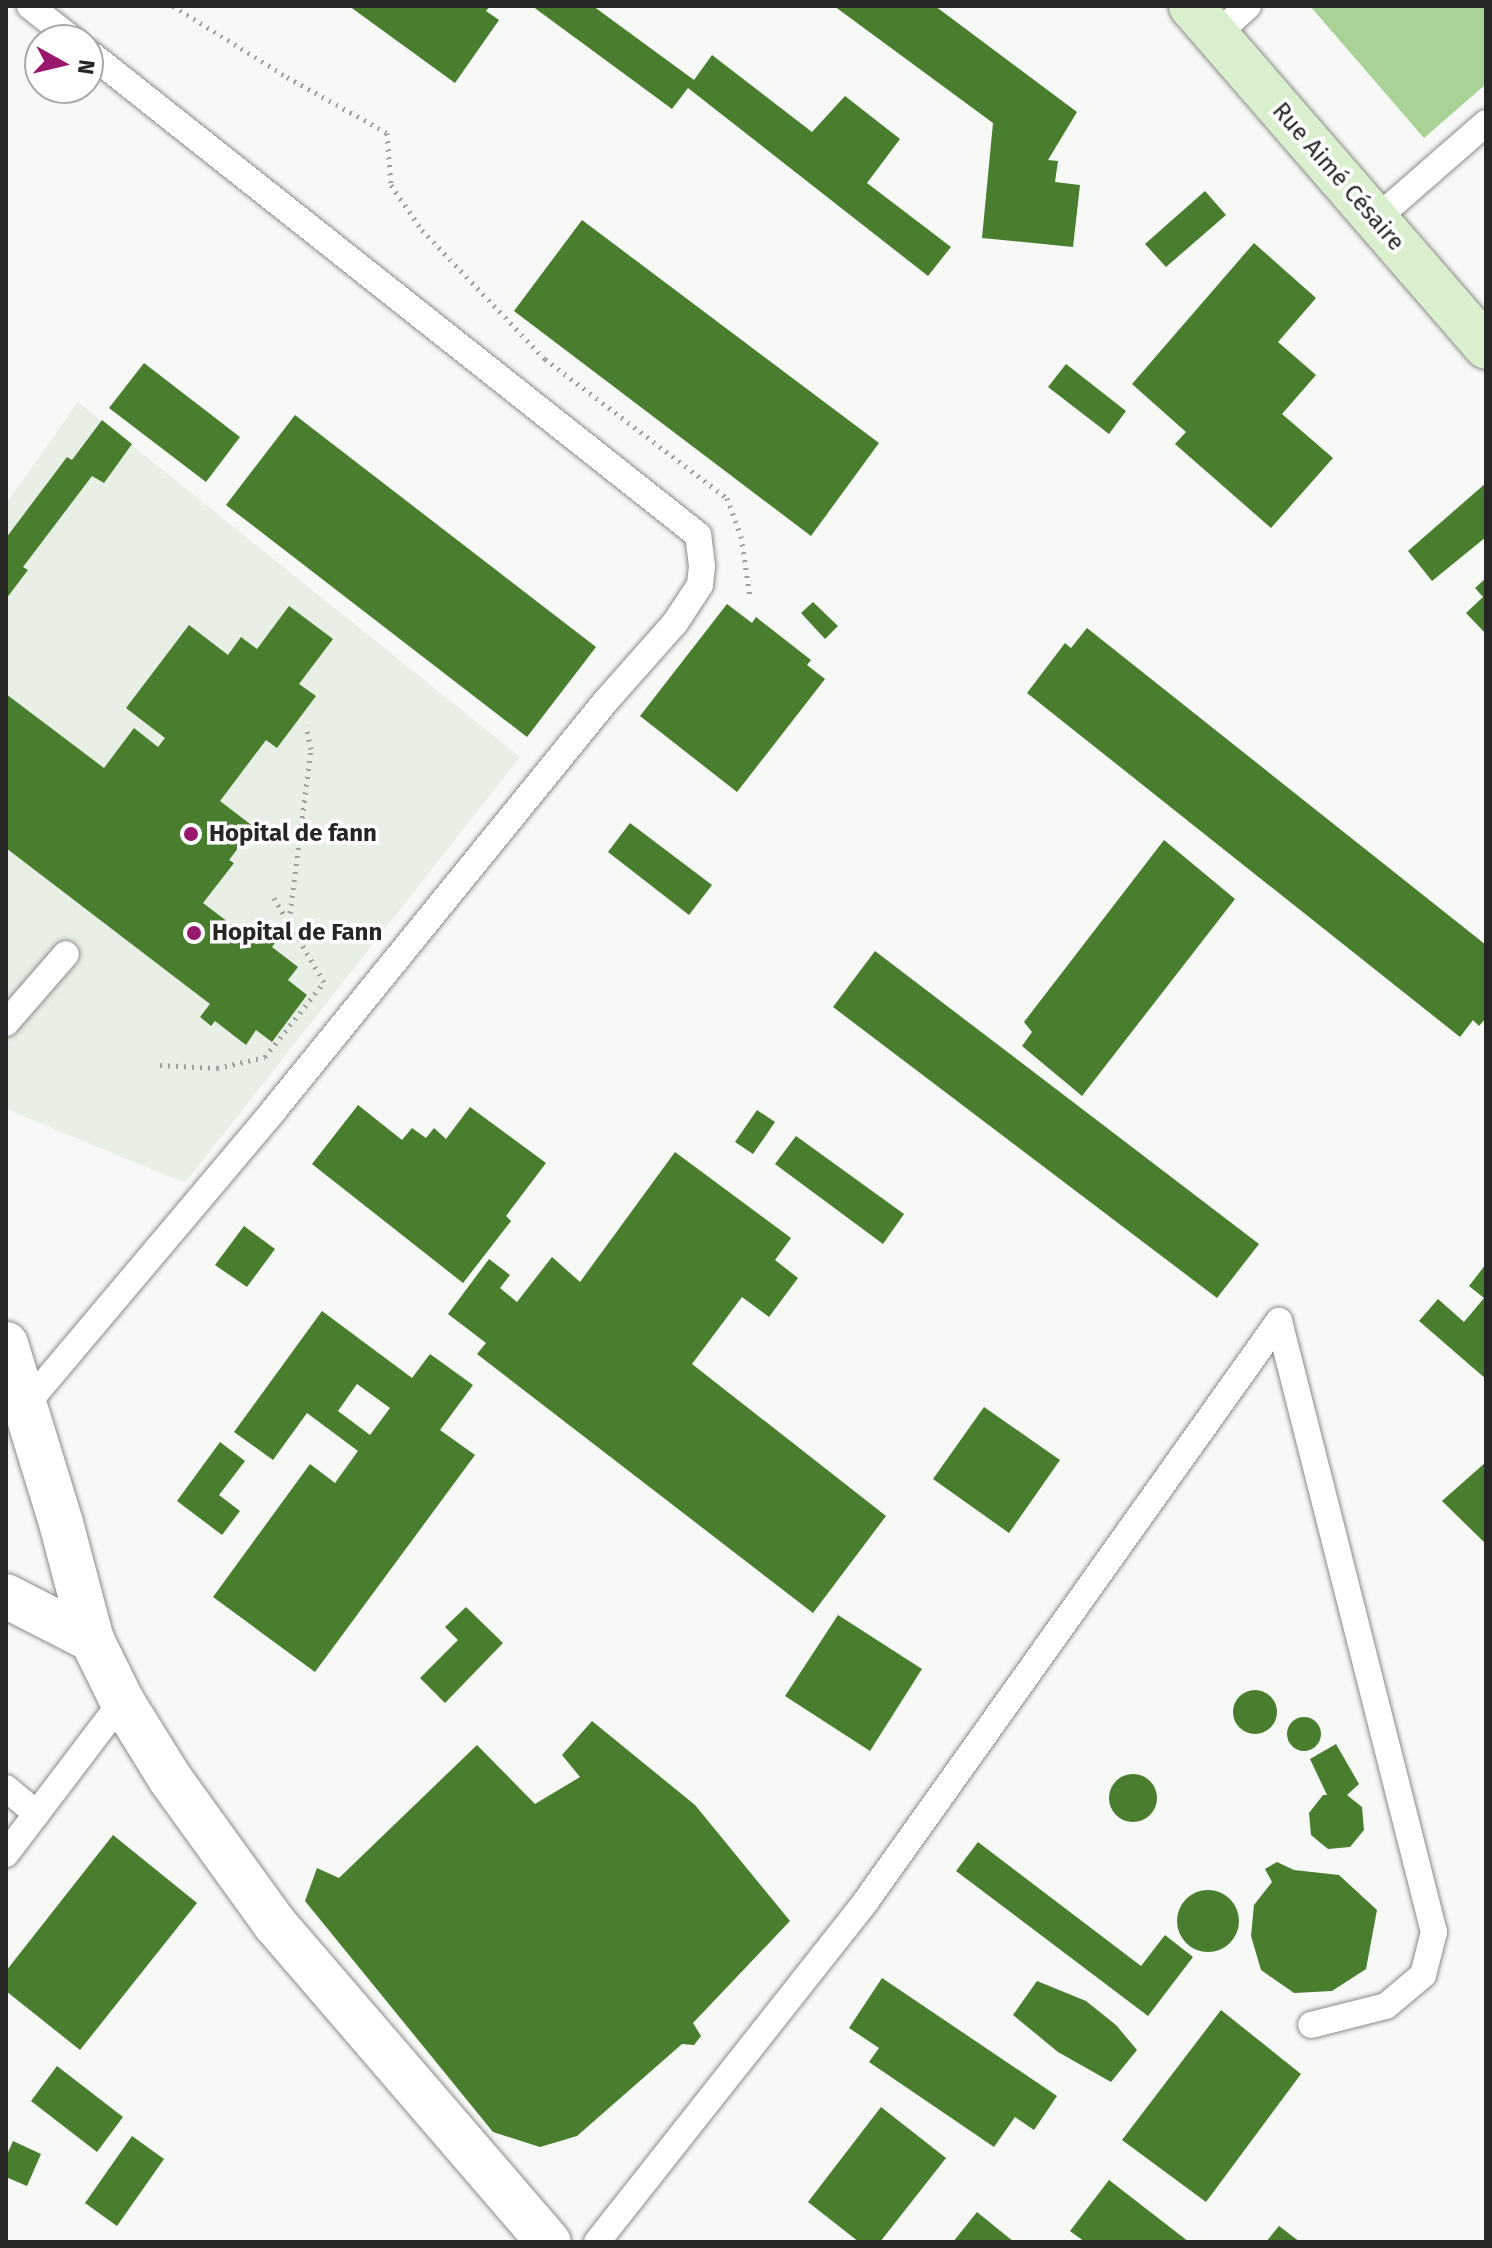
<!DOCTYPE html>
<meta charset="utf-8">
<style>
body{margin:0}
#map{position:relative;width:1492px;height:2248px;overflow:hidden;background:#f6f9f5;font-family:"Fira Sans",sans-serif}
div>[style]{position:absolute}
.built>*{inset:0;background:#e8efe5}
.green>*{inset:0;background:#a9d396}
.building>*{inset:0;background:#4a7e2f}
.round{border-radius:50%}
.path>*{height:5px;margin-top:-2.5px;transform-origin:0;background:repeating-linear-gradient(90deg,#9fa19e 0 2px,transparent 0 8px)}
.roads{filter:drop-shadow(0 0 2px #8a8c88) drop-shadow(0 0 2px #8a8c88)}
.lane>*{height:26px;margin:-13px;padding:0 13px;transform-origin:13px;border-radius:13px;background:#fff}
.street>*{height:44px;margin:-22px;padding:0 22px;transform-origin:22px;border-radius:22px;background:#fff}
.secondary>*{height:44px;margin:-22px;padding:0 22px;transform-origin:22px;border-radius:22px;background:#daefce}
.dots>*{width:22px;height:22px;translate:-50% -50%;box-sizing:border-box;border:4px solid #fff;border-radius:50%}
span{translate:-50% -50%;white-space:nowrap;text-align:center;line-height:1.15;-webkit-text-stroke:7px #fff;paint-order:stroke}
.street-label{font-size:24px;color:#262725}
.poi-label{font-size:24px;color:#262725;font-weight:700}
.left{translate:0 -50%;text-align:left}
.frame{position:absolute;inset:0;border:8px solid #262725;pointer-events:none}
.north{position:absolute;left:24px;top:24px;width:80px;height:80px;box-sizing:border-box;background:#fff;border:2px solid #a8a9a8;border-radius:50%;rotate:98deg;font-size:22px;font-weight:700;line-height:32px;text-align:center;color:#262725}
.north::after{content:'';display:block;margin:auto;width:28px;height:36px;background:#99186d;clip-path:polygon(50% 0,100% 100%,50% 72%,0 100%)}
</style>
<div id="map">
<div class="built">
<i style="clip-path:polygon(78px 402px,520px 757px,185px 1183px,6px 1109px,6px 504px)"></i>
</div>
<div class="green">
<i style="clip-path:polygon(1310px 6px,1486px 6px,1486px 84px,1424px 138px)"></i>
</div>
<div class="building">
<i style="clip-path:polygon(349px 6px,490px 6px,486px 11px,499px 20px,455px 83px)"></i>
<i style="clip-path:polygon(532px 6px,593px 6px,694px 80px,712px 55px,812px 132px,845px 96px,900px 139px,867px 183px,951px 247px,928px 276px,688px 88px,672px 109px)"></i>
<i style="clip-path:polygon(834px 6px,935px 6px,1077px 112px,1048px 160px,1058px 161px,1055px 182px,1080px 185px,1073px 247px,982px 238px,993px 123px)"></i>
<i style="clip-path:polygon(1205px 191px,1226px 215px,1166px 267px,1145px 244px)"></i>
<i style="clip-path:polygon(582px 220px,879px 443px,811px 536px,514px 311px)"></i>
<i style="clip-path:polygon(1254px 243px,1316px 298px,1278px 342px,1316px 375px,1282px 414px,1333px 458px,1271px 528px,1175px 444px,1186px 432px,1132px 384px)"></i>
<i style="clip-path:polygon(144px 363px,240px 437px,206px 482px,109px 408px)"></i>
<i style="clip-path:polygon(1066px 364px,1126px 411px,1109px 434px,1048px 387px)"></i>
<i style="clip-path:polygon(295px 415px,596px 647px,527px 737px,226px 505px)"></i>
<i style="clip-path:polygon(102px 420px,132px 444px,104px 483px,92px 476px,23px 567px,28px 570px,6px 599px,6px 538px,67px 457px,72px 460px)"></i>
<i style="clip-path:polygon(1486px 483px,1486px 537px,1432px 581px,1408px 551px)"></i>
<i style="clip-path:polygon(1486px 578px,1486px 634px,1466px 613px,1483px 597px,1475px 588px)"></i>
<i style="clip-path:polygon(813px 602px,838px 626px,825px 639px,801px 613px)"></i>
<i style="clip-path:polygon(727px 604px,752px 623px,756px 617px,811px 660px,807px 665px,825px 679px,737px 792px,640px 716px)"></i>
<i style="clip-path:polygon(289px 606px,333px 639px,299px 684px,316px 696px,277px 748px,266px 740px,220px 801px,254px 827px,229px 860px,234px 863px,203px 903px,257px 944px,267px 931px,278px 939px,272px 947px,298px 967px,288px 980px,307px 995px,272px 1042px,256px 1030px,246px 1045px,215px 1021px,211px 1026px,200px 1017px,210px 1004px,6px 848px,6px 694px,104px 768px,134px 728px,158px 747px,165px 738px,126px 708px,189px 625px,228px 655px,241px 637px,257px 649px)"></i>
<i style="clip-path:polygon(1087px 628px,1486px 945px,1486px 1018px,1479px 1026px,1473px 1020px,1460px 1037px,1027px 693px,1065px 643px,1071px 648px)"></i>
<i style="clip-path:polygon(630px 823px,712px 885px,689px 915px,608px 852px)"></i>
<i style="clip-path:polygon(1164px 840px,1235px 899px,1082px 1096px,1022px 1046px,1032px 1032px,1024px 1022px)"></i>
<i style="clip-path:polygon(875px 951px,1259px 1244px,1217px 1298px,833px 1007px)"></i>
<i style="clip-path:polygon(358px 1105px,402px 1140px,412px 1128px,426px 1138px,434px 1128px,446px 1139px,470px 1107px,546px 1163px,506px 1216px,511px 1221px,463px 1283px,312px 1164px)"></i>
<i style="clip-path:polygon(757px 1110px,775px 1122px,753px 1154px,735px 1142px)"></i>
<i style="clip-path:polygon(796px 1136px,904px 1214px,883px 1244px,775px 1164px)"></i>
<i style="clip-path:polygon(675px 1152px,791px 1238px,775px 1260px,798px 1278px,769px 1317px,742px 1297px,692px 1364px,886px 1516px,813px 1613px,477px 1354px,486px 1343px,448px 1314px,489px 1259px,510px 1275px,500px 1288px,517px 1302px,552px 1257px,580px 1282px)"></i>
<i style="clip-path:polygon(244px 1226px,275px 1249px,247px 1287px,215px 1265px)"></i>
<i style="clip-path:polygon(1486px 1264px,1486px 1379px,1419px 1321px,1438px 1299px,1464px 1322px,1484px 1298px,1469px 1286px)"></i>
<i style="clip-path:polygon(evenodd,322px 1311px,412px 1378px,430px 1354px,473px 1385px,440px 1430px,475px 1455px,315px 1672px,213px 1597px,310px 1464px,335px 1483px,358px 1451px,307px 1413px,273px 1460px,234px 1432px,322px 1311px,357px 1384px,390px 1408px,370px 1435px,338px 1411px,357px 1384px)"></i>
<i style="clip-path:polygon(984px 1407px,1060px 1460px,1009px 1533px,933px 1479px)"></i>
<i style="clip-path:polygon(220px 1442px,245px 1461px,219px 1495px,240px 1511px,222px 1535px,177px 1501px)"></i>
<i style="clip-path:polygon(1486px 1462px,1486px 1544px,1442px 1501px)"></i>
<i style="clip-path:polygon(466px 1607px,503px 1643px,445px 1703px,420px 1678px,458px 1640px,445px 1627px)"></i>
<i style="clip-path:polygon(838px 1615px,922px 1669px,870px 1751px,785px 1696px)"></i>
<i class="round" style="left:1233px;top:1690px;width:44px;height:44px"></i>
<i class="round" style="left:1287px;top:1717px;width:34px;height:34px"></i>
<i style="clip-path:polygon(592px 1721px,695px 1805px,790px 1921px,693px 2023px,701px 2036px,694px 2045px,682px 2044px,577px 2136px,540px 2147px,493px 2132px,305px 1901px,317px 1868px,339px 1878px,477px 1745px,535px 1804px,580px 1777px,562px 1755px)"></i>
<i style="clip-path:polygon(1336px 1744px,1359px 1784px,1347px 1795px,1362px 1807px,1364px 1830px,1350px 1847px,1328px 1849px,1311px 1835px,1309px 1813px,1323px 1795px,1327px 1795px,1310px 1759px)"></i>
<i class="round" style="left:1109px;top:1774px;width:48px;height:48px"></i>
<i style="clip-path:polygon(113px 1835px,197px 1903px,80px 2050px,6px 1991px,6px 1971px)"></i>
<i style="clip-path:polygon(978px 1842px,1141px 1966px,1165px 1935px,1193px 1957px,1148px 2016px,956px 1871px)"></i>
<i style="clip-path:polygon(1277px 1862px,1294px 1870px,1339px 1875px,1377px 1910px,1366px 1969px,1332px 1991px,1294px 1993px,1261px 1970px,1251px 1936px,1254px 1905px,1272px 1882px,1265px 1869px)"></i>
<i class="round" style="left:1177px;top:1890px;width:62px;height:62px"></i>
<i style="clip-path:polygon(882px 1978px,1057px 2096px,1034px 2130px,1015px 2117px,994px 2147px,869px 2062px,879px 2048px,849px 2028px)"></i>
<i style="clip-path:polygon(1037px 1981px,1086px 2001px,1116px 2025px,1137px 2050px,1111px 2082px,1058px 2052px,1013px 2015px)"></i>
<i style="clip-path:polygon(1221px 2010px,1301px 2074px,1206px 2202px,1122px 2140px)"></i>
<i style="clip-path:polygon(57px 2066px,123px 2117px,97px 2152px,31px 2101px)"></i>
<i style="clip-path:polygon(881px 2107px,946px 2158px,880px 2242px,859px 2242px,808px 2202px)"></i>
<i style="clip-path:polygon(132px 2136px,164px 2159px,117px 2226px,85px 2203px)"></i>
<i style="clip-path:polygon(13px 2141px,41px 2154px,27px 2186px,6px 2177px,6px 2157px)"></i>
<i style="clip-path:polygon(1109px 2180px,1189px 2242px,1085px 2242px,1070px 2231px)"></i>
<i style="clip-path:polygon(977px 2212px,1014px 2242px,953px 2242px)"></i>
<i style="clip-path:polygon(1279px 2226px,1300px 2242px,1266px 2242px)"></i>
</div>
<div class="path">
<i style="left:173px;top:6px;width:134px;rotate:31.9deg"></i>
<i style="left:287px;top:77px;width:115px;rotate:29.2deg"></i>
<i style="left:387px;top:133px;width:52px;rotate:85.6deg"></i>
<i style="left:391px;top:185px;width:55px;rotate:55.4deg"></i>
<i style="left:422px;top:230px;width:178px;rotate:46.4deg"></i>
<i style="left:545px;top:359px;width:229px;rotate:37.4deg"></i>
<i style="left:727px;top:498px;width:40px;rotate:69.8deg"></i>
<i style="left:741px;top:536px;width:62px;rotate:81.6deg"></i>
<i style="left:289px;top:921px;width:173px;rotate:-82.7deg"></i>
<i style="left:311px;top:749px;width:24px;rotate:-102deg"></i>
<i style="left:160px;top:1065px;width:57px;rotate:3deg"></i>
<i style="left:217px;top:1068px;width:49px;rotate:-12.9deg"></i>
<i style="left:265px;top:1057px;width:95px;rotate:-51.8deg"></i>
<i style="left:324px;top:982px;width:98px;rotate:-120.8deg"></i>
</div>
<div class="roads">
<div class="lane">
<i style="left:30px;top:6px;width:55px;rotate:38.3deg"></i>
<i style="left:1216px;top:35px;width:43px;rotate:-42.2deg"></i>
<i style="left:1376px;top:219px;width:146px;rotate:-41.1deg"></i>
<i style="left:6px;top:1023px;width:91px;rotate:-49deg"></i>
<i style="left:1279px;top:1321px;width:630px;rotate:75.77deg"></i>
<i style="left:1434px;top:1932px;width:44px;rotate:104.3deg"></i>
<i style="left:1423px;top:1975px;width:48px;rotate:140deg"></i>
<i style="left:1386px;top:2006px;width:77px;rotate:165.8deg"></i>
<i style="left:25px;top:1406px;width:387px;rotate:-49.9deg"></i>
<i style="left:274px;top:1110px;width:525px;rotate:-50.95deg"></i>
<i style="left:605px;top:702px;width:106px;rotate:-48.5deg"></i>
<i style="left:675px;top:623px;width:45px;rotate:-56.7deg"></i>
<i style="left:700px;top:585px;width:19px;rotate:-84deg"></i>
<i style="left:702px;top:566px;width:31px;rotate:-97deg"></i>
<i style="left:698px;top:535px;width:778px;rotate:-141.63deg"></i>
<i style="left:6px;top:1788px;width:40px;rotate:40deg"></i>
<i style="left:6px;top:1854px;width:192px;rotate:-52.8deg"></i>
<i style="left:597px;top:2242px;width:434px;rotate:-51.7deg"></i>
<i style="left:866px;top:1901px;width:712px;rotate:-54.55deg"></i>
</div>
<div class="street">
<i style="left:6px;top:1344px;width:187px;rotate:72.9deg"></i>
<i style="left:61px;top:1523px;width:121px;rotate:75.2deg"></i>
<i style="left:92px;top:1640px;width:68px;rotate:63.8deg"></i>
<i style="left:122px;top:1701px;width:93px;rotate:58.2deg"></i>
<i style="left:171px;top:1780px;width:178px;rotate:54.2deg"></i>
<i style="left:275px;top:1924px;width:420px;rotate:49.3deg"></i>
<i style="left:6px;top:1596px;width:97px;rotate:27.1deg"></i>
</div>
<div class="secondary">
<i style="left:1191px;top:6px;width:451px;rotate:49.1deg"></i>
</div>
</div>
<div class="dots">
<i style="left:191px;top:834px;background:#99186d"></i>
<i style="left:194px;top:933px;background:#99186d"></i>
</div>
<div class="street-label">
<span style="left:1338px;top:177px;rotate:49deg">Rue Aimé Césaire</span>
</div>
<div class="poi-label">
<span class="left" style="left:209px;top:834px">Hopital de fann</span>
<span class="left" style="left:212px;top:933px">Hopital de Fann</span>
</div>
<div class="frame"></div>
<div class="north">N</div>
</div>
